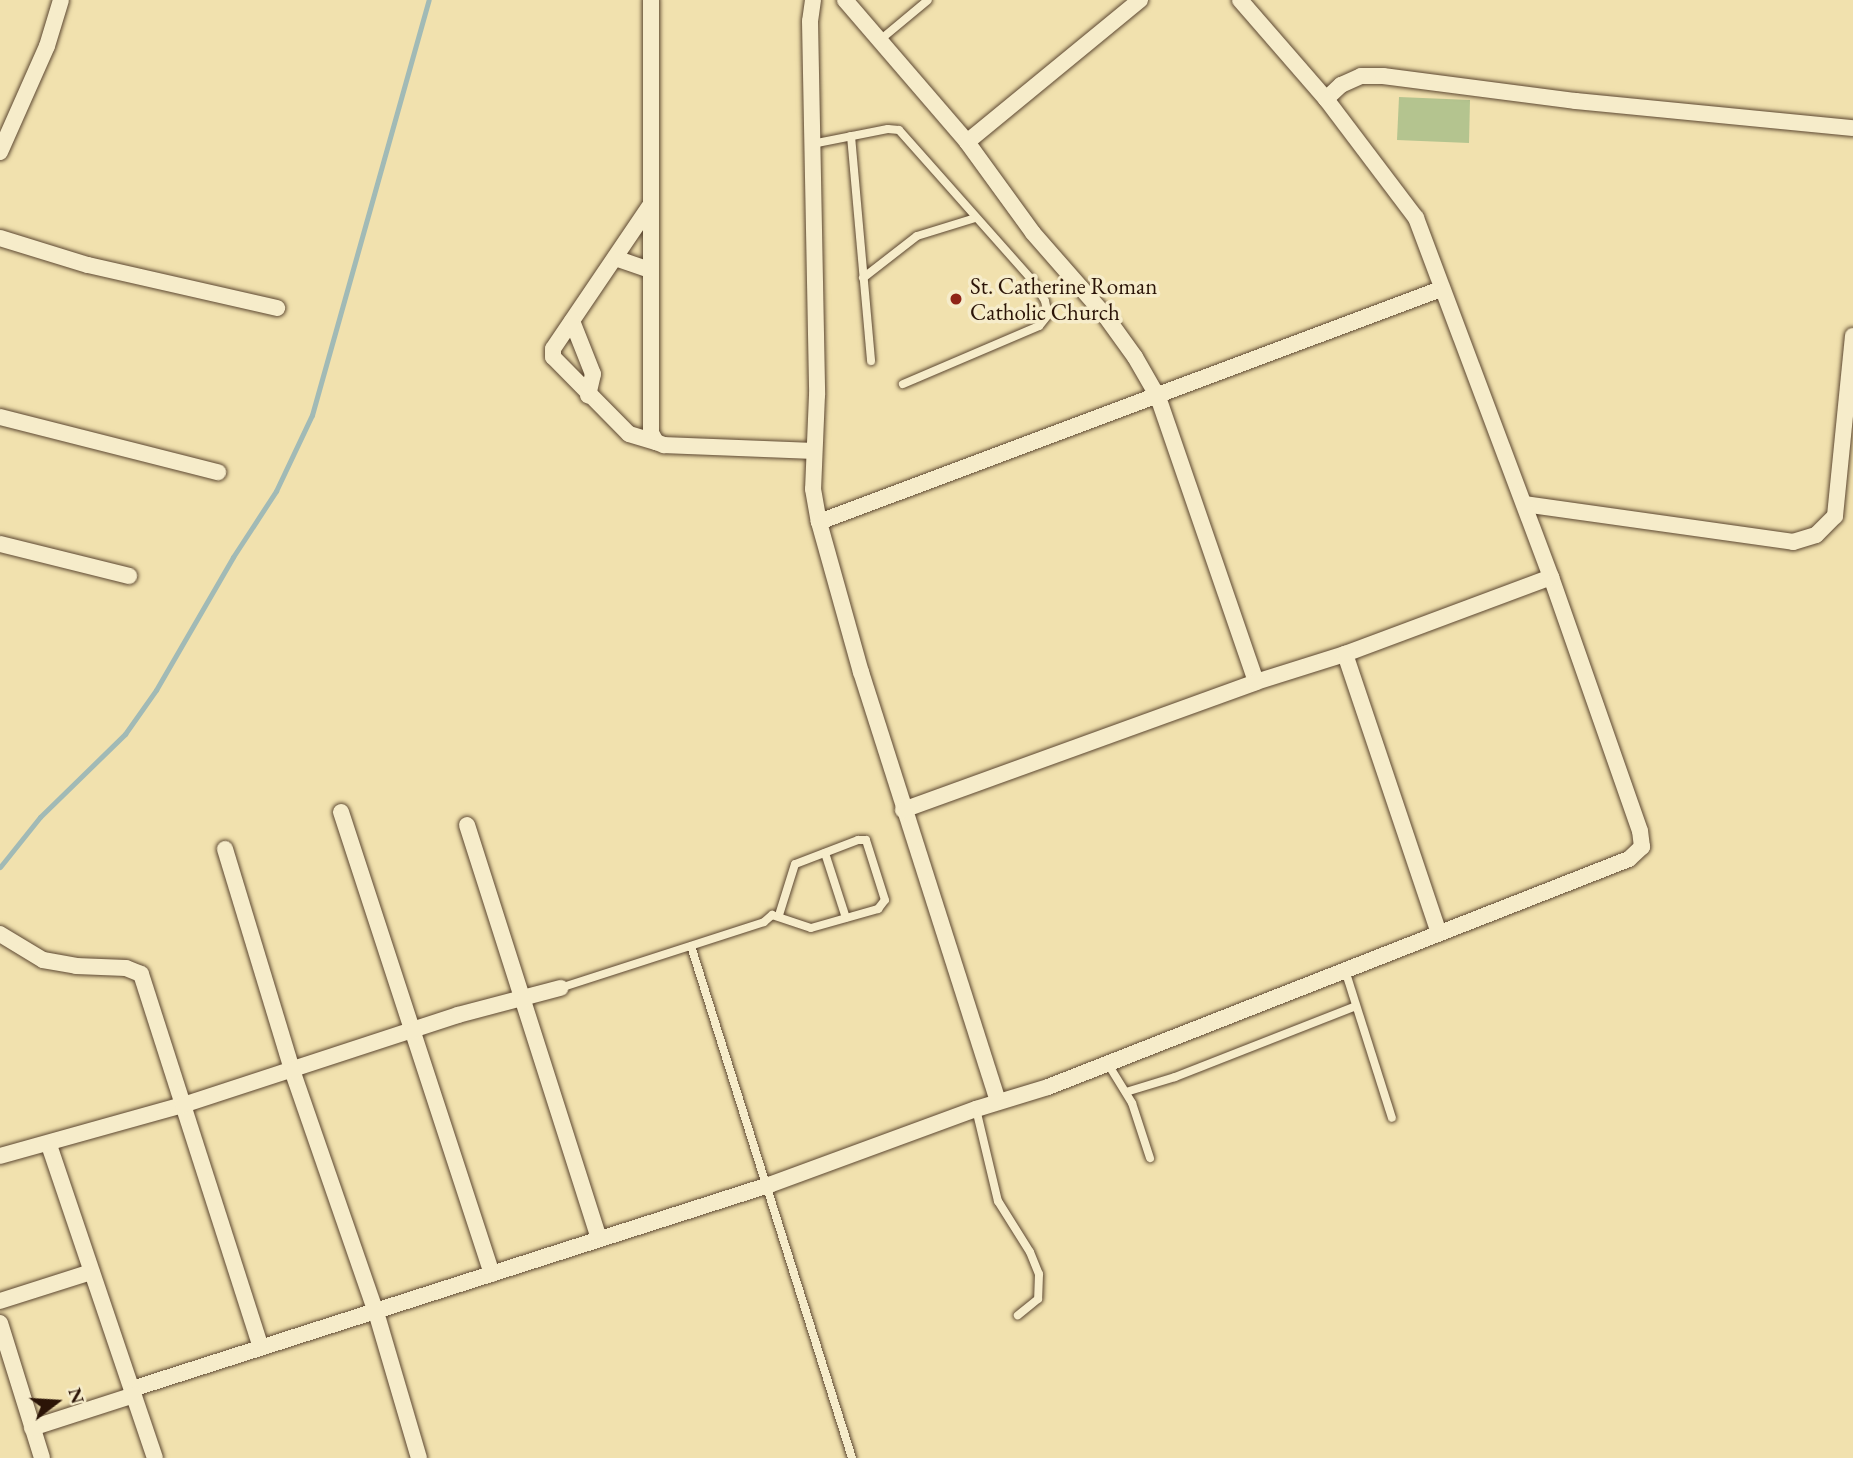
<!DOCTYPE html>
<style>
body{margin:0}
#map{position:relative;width:1853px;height:1458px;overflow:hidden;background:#f1e1ae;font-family:"EB Garamond",serif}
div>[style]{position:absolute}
.green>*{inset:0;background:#b4c48f}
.stream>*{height:5px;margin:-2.5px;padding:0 2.5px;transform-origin:2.5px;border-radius:2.5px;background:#a1bab6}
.roads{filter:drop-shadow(0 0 2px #5c4731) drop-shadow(0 0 2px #5c4731)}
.lane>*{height:8px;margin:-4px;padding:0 4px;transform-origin:4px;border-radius:4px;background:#f6ecca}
.street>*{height:16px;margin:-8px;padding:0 8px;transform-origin:8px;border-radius:8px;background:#f6ecca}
.dots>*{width:19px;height:19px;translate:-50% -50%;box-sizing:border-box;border:4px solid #f6ecca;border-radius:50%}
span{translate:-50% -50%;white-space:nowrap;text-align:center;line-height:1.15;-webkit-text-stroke:7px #f6ecca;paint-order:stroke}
.poi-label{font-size:23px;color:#2b1407}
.left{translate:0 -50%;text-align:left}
.north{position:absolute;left:21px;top:1367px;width:70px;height:70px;-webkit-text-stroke:5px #f6ecca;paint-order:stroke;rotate:73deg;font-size:19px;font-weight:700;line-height:28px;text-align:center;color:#2b1407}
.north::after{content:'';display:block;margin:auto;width:24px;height:32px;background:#2b1407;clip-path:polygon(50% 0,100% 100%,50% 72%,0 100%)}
</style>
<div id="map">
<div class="green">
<i style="clip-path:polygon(1399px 97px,1470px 100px,1469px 143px,1397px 140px)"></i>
</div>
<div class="stream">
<i style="left:0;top:867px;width:64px;rotate:-51.3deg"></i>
<i style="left:40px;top:817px;width:119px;rotate:-44.3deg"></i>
<i style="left:125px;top:734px;width:54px;rotate:-54.8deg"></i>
<i style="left:156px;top:690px;width:154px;rotate:-59.9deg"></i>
<i style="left:233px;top:557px;width:79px;rotate:-56.9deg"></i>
<i style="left:276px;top:491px;width:84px;rotate:-64.7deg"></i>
<i style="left:312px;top:415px;width:431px;rotate:-74.3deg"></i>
</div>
<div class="roads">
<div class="lane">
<i style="left:880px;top:40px;width:62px;rotate:-39.8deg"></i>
<i style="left:851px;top:136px;width:226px;rotate:84.9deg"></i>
<i style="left:812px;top:144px;width:77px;rotate:-11.2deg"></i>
<i style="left:888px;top:129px;width:11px;rotate:5deg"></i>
<i style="left:899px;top:130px;width:202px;rotate:48.4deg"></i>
<i style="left:1033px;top:281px;width:23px;rotate:59deg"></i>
<i style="left:1045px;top:301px;width:14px;rotate:78deg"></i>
<i style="left:1048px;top:315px;width:14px;rotate:129deg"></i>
<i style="left:1039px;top:326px;width:148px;rotate:156.9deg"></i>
<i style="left:863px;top:278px;width:68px;rotate:-37.9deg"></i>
<i style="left:917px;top:236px;width:61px;rotate:-17.2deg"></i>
<i style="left:825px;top:853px;width:68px;rotate:72.1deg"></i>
<i style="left:691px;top:946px;width:537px;rotate:72.54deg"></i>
<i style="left:1345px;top:970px;width:155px;rotate:72.4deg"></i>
<i style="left:560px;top:988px;width:214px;rotate:-17.9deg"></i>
<i style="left:764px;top:922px;width:11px;rotate:-41deg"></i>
<i style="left:772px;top:915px;width:41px;rotate:18.4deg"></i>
<i style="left:811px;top:928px;width:70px;rotate:-15.8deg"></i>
<i style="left:878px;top:909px;width:11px;rotate:-52deg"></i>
<i style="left:885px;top:900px;width:63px;rotate:-107.6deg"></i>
<i style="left:866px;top:840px;width:8px;rotate:180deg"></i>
<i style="left:858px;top:840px;width:67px;rotate:159.1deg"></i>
<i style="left:795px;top:864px;width:53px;rotate:107.4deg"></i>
<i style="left:1108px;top:1064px;width:46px;rotate:58.4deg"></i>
<i style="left:1132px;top:1103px;width:58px;rotate:71.9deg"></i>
<i style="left:1126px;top:1092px;width:51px;rotate:-17deg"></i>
<i style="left:1175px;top:1077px;width:194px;rotate:-21.4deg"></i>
<i style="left:976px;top:1109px;width:95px;rotate:76.6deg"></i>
<i style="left:998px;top:1201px;width:60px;rotate:57.9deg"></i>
<i style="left:1030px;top:1252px;width:24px;rotate:68deg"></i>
<i style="left:1039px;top:1274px;width:25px;rotate:92deg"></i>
<i style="left:1038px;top:1299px;width:26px;rotate:141deg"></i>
</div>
<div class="street">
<i style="left:651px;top:0;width:433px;rotate:90deg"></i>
<i style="left:651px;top:433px;width:10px;rotate:61deg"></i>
<i style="left:656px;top:442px;width:9px;rotate:21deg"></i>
<i style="left:664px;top:445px;width:149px;rotate:2.3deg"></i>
<i style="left:813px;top:0;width:21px;rotate:98deg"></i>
<i style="left:810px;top:21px;width:374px;rotate:88.9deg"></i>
<i style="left:817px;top:395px;width:94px;rotate:92.4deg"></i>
<i style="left:813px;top:489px;width:34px;rotate:80deg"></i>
<i style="left:819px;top:522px;width:156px;rotate:74.4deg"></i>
<i style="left:861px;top:672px;width:451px;rotate:72.3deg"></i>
<i style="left:845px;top:0;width:187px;rotate:49.3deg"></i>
<i style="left:967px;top:142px;width:112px;rotate:54deg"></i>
<i style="left:1033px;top:233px;width:108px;rotate:48.8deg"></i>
<i style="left:1104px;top:314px;width:53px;rotate:54.2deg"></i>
<i style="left:1135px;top:357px;width:46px;rotate:60.1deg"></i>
<i style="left:1158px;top:397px;width:301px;rotate:71deg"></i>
<i style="left:1326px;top:99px;width:21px;rotate:-43deg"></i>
<i style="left:1341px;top:85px;width:22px;rotate:-24deg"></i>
<i style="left:1361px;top:76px;width:22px"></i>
<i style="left:1383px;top:76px;width:195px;rotate:7.4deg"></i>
<i style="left:1576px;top:101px;width:278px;rotate:5.6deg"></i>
<i style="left:967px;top:142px;width:224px;rotate:-39.4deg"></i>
<i style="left:0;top:152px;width:116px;rotate:-66.1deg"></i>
<i style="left:47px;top:46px;width:48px;rotate:-73.1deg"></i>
<i style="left:649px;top:207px;width:171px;rotate:124.1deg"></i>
<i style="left:553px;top:349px;width:8px;rotate:90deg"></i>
<i style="left:553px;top:357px;width:108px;rotate:45.4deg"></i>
<i style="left:629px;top:434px;width:28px;rotate:17deg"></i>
<i style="left:0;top:238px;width:92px;rotate:17.1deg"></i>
<i style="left:88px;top:265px;width:194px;rotate:12.8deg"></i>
<i style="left:615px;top:258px;width:36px;rotate:19deg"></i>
<i style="left:572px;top:321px;width:57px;rotate:68.4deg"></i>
<i style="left:593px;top:374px;width:22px;rotate:103deg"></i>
<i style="left:0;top:417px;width:225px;rotate:14.2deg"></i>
<i style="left:1524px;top:504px;width:272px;rotate:8deg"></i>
<i style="left:1793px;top:542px;width:24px;rotate:-17deg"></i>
<i style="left:1816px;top:535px;width:27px;rotate:-45deg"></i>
<i style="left:1835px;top:516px;width:181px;rotate:-84.3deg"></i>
<i style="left:819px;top:522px;width:664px;rotate:-20.54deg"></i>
<i style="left:0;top:544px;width:133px;rotate:13.9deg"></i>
<i style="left:1345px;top:654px;width:294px;rotate:71.4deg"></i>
<i style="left:903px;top:810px;width:375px;rotate:-19.9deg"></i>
<i style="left:1256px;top:682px;width:93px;rotate:-17.5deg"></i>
<i style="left:1345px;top:654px;width:220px;rotate:-20.5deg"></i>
<i style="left:341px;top:812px;width:486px;rotate:71.9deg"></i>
<i style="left:467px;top:825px;width:434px;rotate:72.3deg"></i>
<i style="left:225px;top:849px;width:231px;rotate:73.1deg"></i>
<i style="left:292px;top:1070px;width:256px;rotate:70.9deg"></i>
<i style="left:376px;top:1312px;width:152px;rotate:73.6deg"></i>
<i style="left:0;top:934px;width:50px;rotate:31.2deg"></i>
<i style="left:43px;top:960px;width:34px;rotate:10deg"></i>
<i style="left:76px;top:966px;width:50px;rotate:2.3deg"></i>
<i style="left:126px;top:968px;width:16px;rotate:22deg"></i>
<i style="left:141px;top:974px;width:392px;rotate:72.2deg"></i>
<i style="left:49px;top:1145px;width:330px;rotate:71.3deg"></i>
<i style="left:0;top:1156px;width:190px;rotate:-15.6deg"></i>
<i style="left:183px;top:1105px;width:289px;rotate:-18.1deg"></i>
<i style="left:458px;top:1015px;width:106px;rotate:-14.8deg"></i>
<i style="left:0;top:1301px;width:96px;rotate:-17.7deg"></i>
<i style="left:0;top:1323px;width:141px;rotate:72.7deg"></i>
<i style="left:132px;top:1389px;width:669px;rotate:-17.76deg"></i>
<i style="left:769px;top:1185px;width:221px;rotate:-20.2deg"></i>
<i style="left:976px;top:1109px;width:75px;rotate:-17deg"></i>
<i style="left:1048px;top:1087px;width:624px;rotate:-21.43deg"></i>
<i style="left:1629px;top:859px;width:18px;rotate:-43deg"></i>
<i style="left:1642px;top:847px;width:16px;rotate:-97deg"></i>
<i style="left:1640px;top:831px;width:269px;rotate:-109.3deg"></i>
<i style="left:1551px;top:577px;width:384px;rotate:-110.6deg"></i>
<i style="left:1416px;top:218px;width:149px;rotate:-127.1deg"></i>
<i style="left:1326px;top:99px;width:131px;rotate:-131deg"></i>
<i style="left:32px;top:1428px;width:107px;rotate:-17.9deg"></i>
</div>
</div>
<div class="dots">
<i style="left:956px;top:299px;background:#8f2418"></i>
</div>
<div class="poi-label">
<span class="left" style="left:970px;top:299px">St. Catherine Roman<br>Catholic Church</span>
</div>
<div class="north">N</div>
</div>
